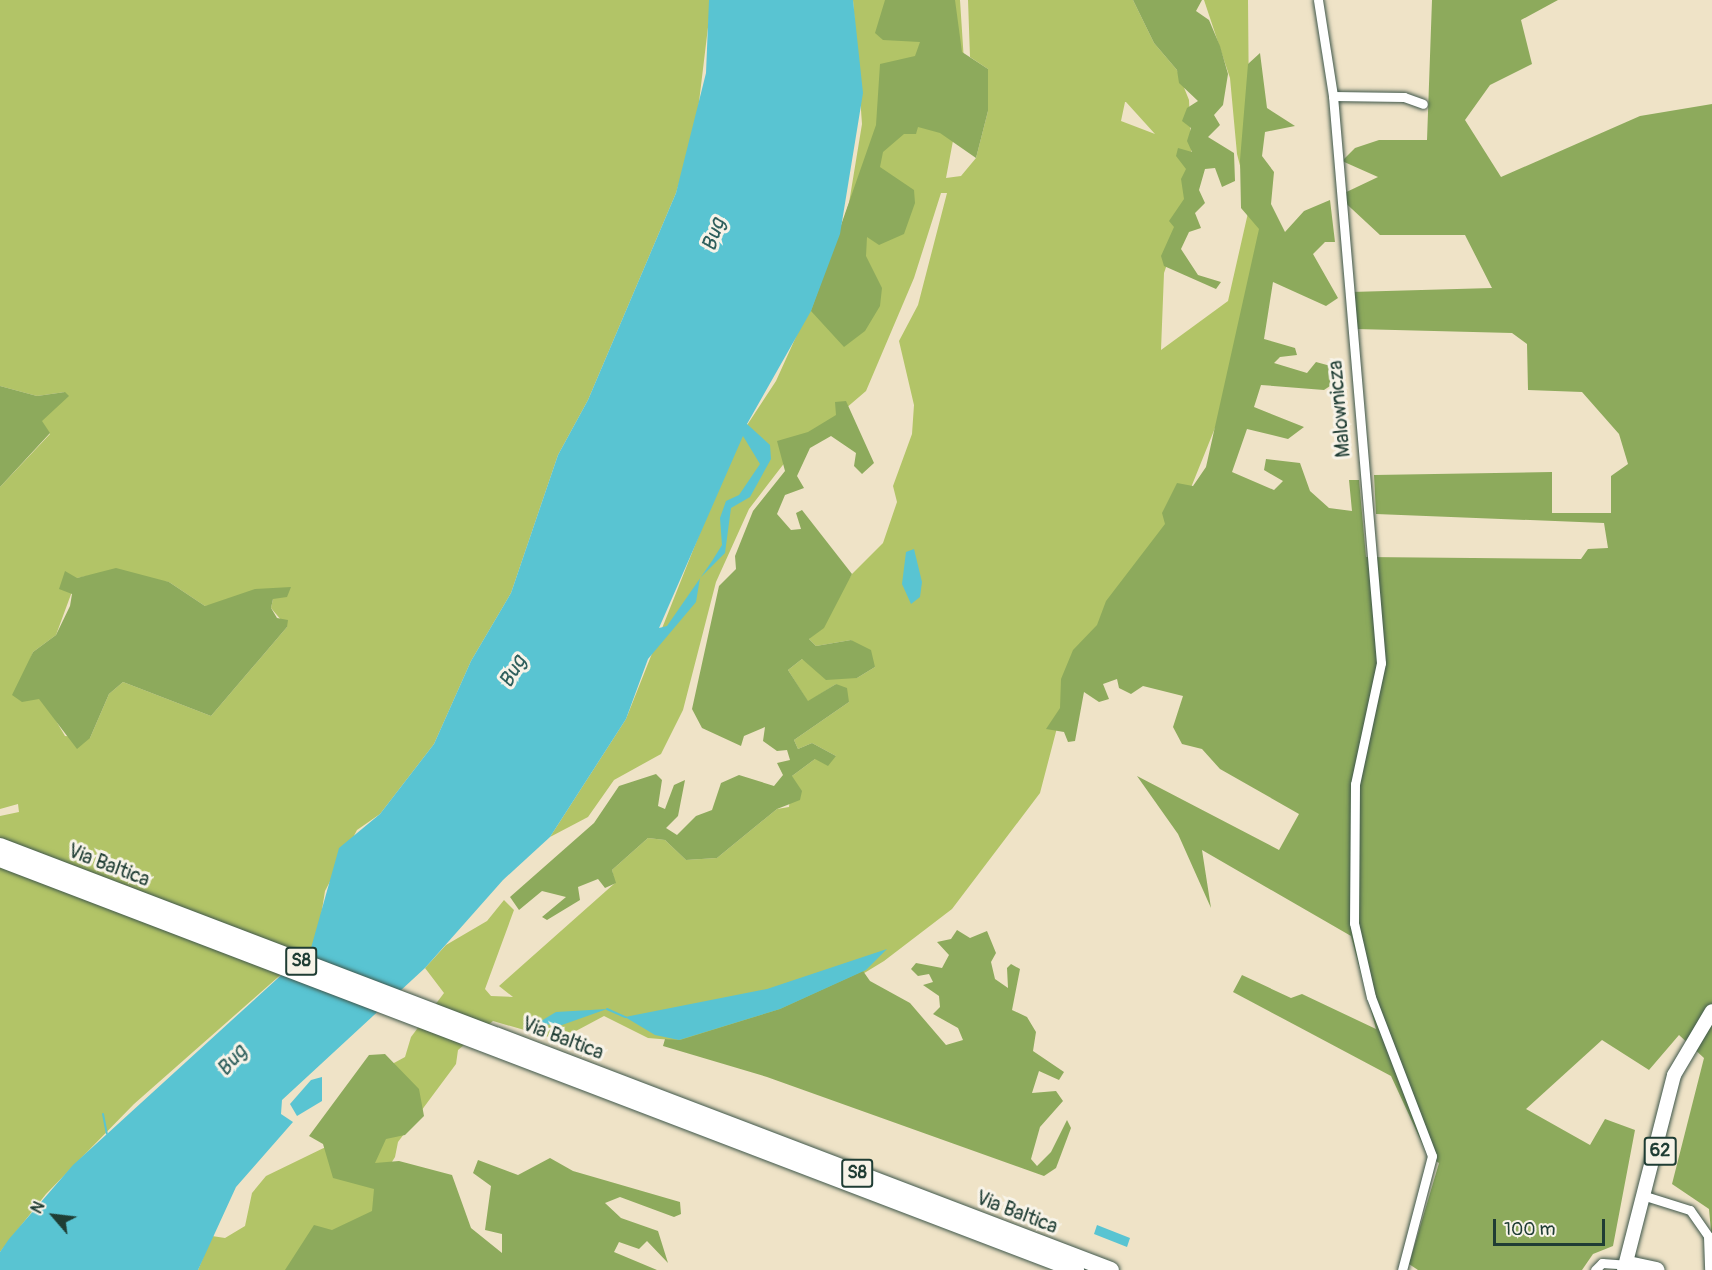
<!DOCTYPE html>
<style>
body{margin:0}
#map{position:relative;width:1712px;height:1270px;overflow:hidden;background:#efe3c7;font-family:Pangolin,sans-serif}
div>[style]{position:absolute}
.green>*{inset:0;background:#b2c467}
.forest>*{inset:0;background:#8daa5c}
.water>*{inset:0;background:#59c4d2}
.stream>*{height:2px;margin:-1px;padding:0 1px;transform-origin:1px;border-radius:1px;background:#59c4d2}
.roads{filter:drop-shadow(0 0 2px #3e564a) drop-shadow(0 0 2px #3e564a)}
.minor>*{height:9px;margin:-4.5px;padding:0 4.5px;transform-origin:4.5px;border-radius:4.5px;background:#fff}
.primary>*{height:14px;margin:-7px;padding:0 7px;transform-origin:7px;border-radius:7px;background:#fff}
.motorway>*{height:16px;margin:-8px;padding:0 8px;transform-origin:8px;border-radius:8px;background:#fff}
span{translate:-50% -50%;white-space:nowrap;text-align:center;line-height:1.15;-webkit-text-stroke:6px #f7f3e8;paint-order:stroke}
.shield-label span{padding:2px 4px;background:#f7f3e8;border:2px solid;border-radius:4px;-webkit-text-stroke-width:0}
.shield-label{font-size:18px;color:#1f3d34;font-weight:700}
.street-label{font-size:20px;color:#1f3d34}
.water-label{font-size:21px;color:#2e5f5c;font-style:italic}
.north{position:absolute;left:24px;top:1186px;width:60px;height:60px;-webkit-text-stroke:4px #f7f3e8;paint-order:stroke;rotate:298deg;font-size:16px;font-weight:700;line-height:24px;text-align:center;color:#1f3d34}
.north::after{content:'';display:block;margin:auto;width:21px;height:27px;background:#1f3d34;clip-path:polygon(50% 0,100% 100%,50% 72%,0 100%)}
.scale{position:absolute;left:1493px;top:1219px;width:112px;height:27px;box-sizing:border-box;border:3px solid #1f3d34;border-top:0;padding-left:8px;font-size:18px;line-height:21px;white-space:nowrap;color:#1f3d34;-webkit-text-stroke:4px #f7f3e8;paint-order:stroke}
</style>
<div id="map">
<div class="green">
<i style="clip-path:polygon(evenodd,0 0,709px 0,709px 19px,696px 127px,676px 193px,588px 400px,558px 455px,511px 593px,471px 661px,434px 744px,380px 814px,357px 830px,325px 891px,318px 935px,311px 948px,134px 1104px,46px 1194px,0 1252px,0 816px,19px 812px,18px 804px,0 809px,0 487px,50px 434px,41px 421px,65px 392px,37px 396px,0 386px,0 0,92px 575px,169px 582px,205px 606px,273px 599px,271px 608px,287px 627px,211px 716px,123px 682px,109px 694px,90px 738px,65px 736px,26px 670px,33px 652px,56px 635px,77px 578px,92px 575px)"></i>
<i style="clip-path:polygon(evenodd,853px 0,960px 0,965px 77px,946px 178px,961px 176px,976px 158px,988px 111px,988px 69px,970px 57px,968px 0,1133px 0,1154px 43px,1177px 70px,1189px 100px,1193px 190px,1164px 273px,1161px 350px,1228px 301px,1250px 204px,1237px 154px,1230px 78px,1204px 0,1248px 0,1249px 111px,1262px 215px,1254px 277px,1221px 413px,1186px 500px,1058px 724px,1040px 793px,952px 909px,884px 961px,820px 1000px,684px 1041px,648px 1038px,604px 1016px,559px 1040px,493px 1021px,458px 1050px,456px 1064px,398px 1142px,395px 1157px,375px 1189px,391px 1224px,336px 1270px,198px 1270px,212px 1236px,225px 1238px,245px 1226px,252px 1193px,266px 1176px,336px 1142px,370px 1076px,405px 1057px,411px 1037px,444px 993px,425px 968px,446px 945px,487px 921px,504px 900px,514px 910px,485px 989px,491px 996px,513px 997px,499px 986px,615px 883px,612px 870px,648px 838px,665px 840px,686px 860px,717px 858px,777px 809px,789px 807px,792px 776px,815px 759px,836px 756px,812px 743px,798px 749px,794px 740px,849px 702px,836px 684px,808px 702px,788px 670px,802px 659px,843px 678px,857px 678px,875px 667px,851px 640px,816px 646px,809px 639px,852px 574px,883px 543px,897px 502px,893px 486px,912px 434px,914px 405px,899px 341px,918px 305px,947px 193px,941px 193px,914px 278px,866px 391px,789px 457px,749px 509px,716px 582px,683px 710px,661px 754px,614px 780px,588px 817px,550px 837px,626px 719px,736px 442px,776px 381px,828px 266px,849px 203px,862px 124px,853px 0,1125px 102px,1126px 102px,1155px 134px,1121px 121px,1125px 102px)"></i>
</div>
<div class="forest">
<i style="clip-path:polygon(885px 0,955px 0,962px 52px,988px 69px,988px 111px,976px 158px,940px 133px,918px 127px,916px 134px,904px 134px,883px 152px,880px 167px,914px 190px,915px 203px,904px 234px,879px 245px,867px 237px,866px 256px,882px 288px,880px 306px,865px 331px,844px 347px,811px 311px,876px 125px,880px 64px,915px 56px,920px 42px,883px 40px,875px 33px)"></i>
<i style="clip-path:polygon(1133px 0,1202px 0,1196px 11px,1209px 20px,1220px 46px,1228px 74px,1223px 105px,1214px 115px,1220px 125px,1208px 137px,1234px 153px,1235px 181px,1222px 187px,1215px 168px,1205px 169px,1199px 190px,1205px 203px,1195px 213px,1201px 228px,1189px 232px,1181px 249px,1198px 275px,1221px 282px,1216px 289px,1164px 266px,1161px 256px,1174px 227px,1169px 221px,1184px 199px,1181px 179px,1186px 169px,1176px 156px,1178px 148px,1192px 152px,1187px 141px,1191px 128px,1182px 121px,1187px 108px,1198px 101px,1179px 83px,1177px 70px,1154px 43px)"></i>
<i style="clip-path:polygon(1432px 0,1558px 0,1521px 20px,1532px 64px,1490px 85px,1465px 120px,1501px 177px,1640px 116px,1712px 104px,1712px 1242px,1709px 1209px,1672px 1184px,1704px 1058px,1679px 1035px,1649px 1070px,1602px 1040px,1526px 1109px,1590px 1145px,1605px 1119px,1635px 1130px,1613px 1246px,1593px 1254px,1582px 1270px,1418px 1270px,1409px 1264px,1439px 1163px,1428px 1156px,1391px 1076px,1233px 992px,1242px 975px,1291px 998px,1302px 994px,1376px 1029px,1351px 936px,1202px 850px,1211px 908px,1178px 834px,1137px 776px,1279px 850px,1299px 814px,1220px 769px,1202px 749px,1182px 744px,1173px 727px,1183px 696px,1143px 686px,1131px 694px,1119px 688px,1117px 679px,1103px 684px,1109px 699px,1099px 702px,1084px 692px,1075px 741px,1068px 742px,1064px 732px,1046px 729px,1060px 708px,1061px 679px,1073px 650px,1097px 625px,1106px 601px,1165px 524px,1162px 513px,1177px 483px,1193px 486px,1206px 467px,1259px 229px,1241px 208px,1240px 160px,1248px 64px,1260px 53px,1267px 108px,1295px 126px,1265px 132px,1262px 156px,1274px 172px,1271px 204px,1285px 232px,1304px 211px,1330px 200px,1335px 242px,1325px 242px,1313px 254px,1338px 298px,1326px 306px,1273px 282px,1264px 339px,1295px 348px,1297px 355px,1280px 357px,1274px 363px,1307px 373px,1316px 362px,1338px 368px,1336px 382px,1324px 390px,1261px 385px,1254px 407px,1304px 427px,1288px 439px,1247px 429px,1232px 472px,1274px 490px,1283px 481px,1264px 470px,1266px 459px,1300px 463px,1310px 491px,1329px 508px,1352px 511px,1349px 480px,1359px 480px,1366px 557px,1581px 559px,1588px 549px,1608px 548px,1604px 523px,1376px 514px,1374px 475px,1552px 472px,1552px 513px,1611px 513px,1611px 476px,1628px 464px,1619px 434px,1582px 392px,1528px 390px,1527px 344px,1512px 333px,1356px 329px,1351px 292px,1492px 288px,1465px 235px,1380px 235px,1338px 196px,1378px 177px,1342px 161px,1355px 148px,1379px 140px,1427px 140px)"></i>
<i style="clip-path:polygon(0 386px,37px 396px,65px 392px,69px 396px,42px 421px,50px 433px,0 487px)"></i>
<i style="clip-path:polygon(846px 401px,874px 463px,862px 474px,854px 466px,856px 453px,831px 436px,810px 448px,797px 476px,804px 488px,785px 495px,777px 514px,791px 530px,801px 529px,796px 513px,802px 510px,852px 574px,824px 628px,809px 639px,816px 646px,851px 640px,871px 650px,875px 667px,857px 678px,826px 680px,802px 659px,788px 670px,808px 701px,836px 684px,847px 688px,849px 702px,794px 740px,798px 749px,812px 743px,836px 756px,828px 766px,815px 759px,792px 776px,802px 791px,800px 800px,777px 809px,717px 858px,686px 860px,665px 840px,648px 838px,612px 870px,616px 883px,605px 888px,598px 879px,578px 887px,580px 900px,547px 920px,542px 917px,566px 897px,542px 891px,519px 910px,510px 897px,594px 823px,619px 786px,656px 774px,662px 780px,658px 806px,665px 809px,674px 785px,685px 780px,678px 816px,666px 828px,677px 835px,696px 816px,712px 810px,721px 783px,739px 775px,774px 786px,783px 775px,777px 763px,790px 760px,787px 750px,777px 751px,763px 741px,765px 727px,744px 736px,741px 746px,702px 728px,692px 709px,719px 586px,736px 569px,735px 556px,753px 511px,785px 471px,777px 441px,808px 432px,836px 415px,835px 402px)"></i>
<i style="clip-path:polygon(116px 568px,169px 582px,205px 606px,255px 589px,291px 587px,287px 597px,273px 599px,271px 608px,277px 618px,288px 620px,287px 627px,211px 716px,123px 682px,109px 694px,90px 738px,77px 749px,39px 699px,22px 702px,12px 695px,33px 652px,56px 635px,70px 606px,72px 594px,59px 589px,65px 571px,77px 578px)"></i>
<i style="clip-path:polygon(957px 930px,970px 938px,987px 931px,996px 953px,991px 962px,995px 979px,1008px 988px,1007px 968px,1011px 964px,1020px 969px,1012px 1010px,1027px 1017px,1036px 1032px,1033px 1051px,1064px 1072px,1059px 1080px,1039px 1071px,1032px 1093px,1056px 1091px,1063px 1101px,1040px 1127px,1031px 1159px,1037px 1166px,1051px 1152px,1067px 1120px,1071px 1128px,1056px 1168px,1044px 1176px,767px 1077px,663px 1046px,665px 1039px,680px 1040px,780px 1009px,863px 971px,870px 981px,910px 1003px,946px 1045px,963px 1040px,958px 1028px,933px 1014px,940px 1007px,939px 996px,923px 985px,933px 982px,929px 974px,918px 976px,911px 969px,916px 963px,942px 968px,949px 955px,937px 942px,951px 939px)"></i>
<i style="clip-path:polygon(385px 1054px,419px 1089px,424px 1116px,405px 1135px,386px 1139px,375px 1163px,399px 1161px,452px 1175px,471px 1228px,502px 1253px,502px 1234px,485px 1230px,491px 1186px,473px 1173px,478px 1160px,518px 1175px,550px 1158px,573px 1171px,680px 1202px,681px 1214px,674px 1217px,620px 1197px,605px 1203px,621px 1218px,658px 1231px,668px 1263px,647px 1241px,639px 1249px,619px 1242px,614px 1252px,657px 1270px,285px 1270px,314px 1225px,332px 1230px,372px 1211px,374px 1189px,333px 1178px,323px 1144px,309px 1136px,369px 1055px)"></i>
</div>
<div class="water">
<i style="clip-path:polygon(evenodd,709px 0,853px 0,863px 93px,840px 234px,811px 311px,747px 424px,770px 445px,771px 459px,750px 497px,731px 508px,725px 553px,700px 578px,696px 602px,648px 659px,626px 719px,550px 837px,503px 880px,425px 968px,282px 1100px,281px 1114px,293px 1122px,236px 1187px,198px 1270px,0 1270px,0 1252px,9px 1239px,73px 1165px,311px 948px,339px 848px,380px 814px,434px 744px,471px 661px,511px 593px,558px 455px,588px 400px,676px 193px,706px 73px,709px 0,743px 436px,760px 464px,739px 495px,726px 501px,720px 518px,722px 545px,712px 561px,667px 626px,659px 628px,743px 436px)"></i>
<i style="clip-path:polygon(914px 549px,922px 582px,920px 597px,911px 604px,902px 584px,906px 552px)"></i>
<i style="clip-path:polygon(887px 949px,866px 970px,780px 1009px,679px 1040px,655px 1035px,625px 1017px,767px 989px)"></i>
<i style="clip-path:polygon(607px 1009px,562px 1025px,536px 1024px,556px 1012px)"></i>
<i style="clip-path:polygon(322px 1077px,322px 1101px,297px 1116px,290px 1104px,311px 1080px)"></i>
<i style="clip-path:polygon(1097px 1225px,1130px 1238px,1127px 1247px,1094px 1234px)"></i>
</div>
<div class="stream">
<i style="left:607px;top:1009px;width:20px;rotate:24deg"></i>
<i style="left:103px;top:1114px;width:20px;rotate:79deg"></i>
</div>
<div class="roads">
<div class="minor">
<i style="left:1318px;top:0;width:97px;rotate:81.1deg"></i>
<i style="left:1333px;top:96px;width:569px;rotate:85.16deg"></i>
<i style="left:1381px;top:663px;width:124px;rotate:102.1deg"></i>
<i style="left:1355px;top:784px;width:139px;rotate:90.4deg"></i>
<i style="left:1354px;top:923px;width:76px;rotate:77.1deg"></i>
<i style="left:1371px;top:997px;width:170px;rotate:69deg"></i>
<i style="left:1432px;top:1156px;width:118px;rotate:104.7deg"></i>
<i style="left:1333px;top:96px;width:71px;rotate:0.8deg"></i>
<i style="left:1404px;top:97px;width:20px;rotate:20deg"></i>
<i style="left:1642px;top:1195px;width:50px;rotate:17.4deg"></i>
<i style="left:1690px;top:1210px;width:32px;rotate:55deg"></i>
<i style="left:1708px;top:1236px;width:34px;rotate:88deg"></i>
<i style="left:1595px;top:1270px;width:10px;rotate:-45deg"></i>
<i style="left:1602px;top:1263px;width:27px;rotate:4deg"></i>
</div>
<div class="primary">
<i style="left:1624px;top:1270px;width:201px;rotate:-75.6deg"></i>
<i style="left:1674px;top:1075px;width:74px;rotate:-59.3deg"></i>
</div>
<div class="motorway">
<i style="left:0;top:846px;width:1189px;rotate:20.89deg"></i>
<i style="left:0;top:859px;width:1152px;rotate:20.91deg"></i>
<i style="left:1633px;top:1265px;width:24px;rotate:12deg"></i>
</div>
</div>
<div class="shield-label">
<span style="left:301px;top:961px">S8</span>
<span style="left:1660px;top:1151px">62</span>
<span style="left:857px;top:1173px">S8</span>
</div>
<div class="street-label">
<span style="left:1339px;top:409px;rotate:-95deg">Malownicza</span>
<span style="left:109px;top:865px;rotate:21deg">Via Baltica</span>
<span style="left:563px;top:1038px;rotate:21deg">Via Baltica</span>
<span style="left:1017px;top:1212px;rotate:21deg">Via Baltica</span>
</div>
<div class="water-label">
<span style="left:714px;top:235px;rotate:-72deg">Bug</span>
<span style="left:513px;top:672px;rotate:-60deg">Bug</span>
<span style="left:232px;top:1061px;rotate:-49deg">Bug</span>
</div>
<div class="north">N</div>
<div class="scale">100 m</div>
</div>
